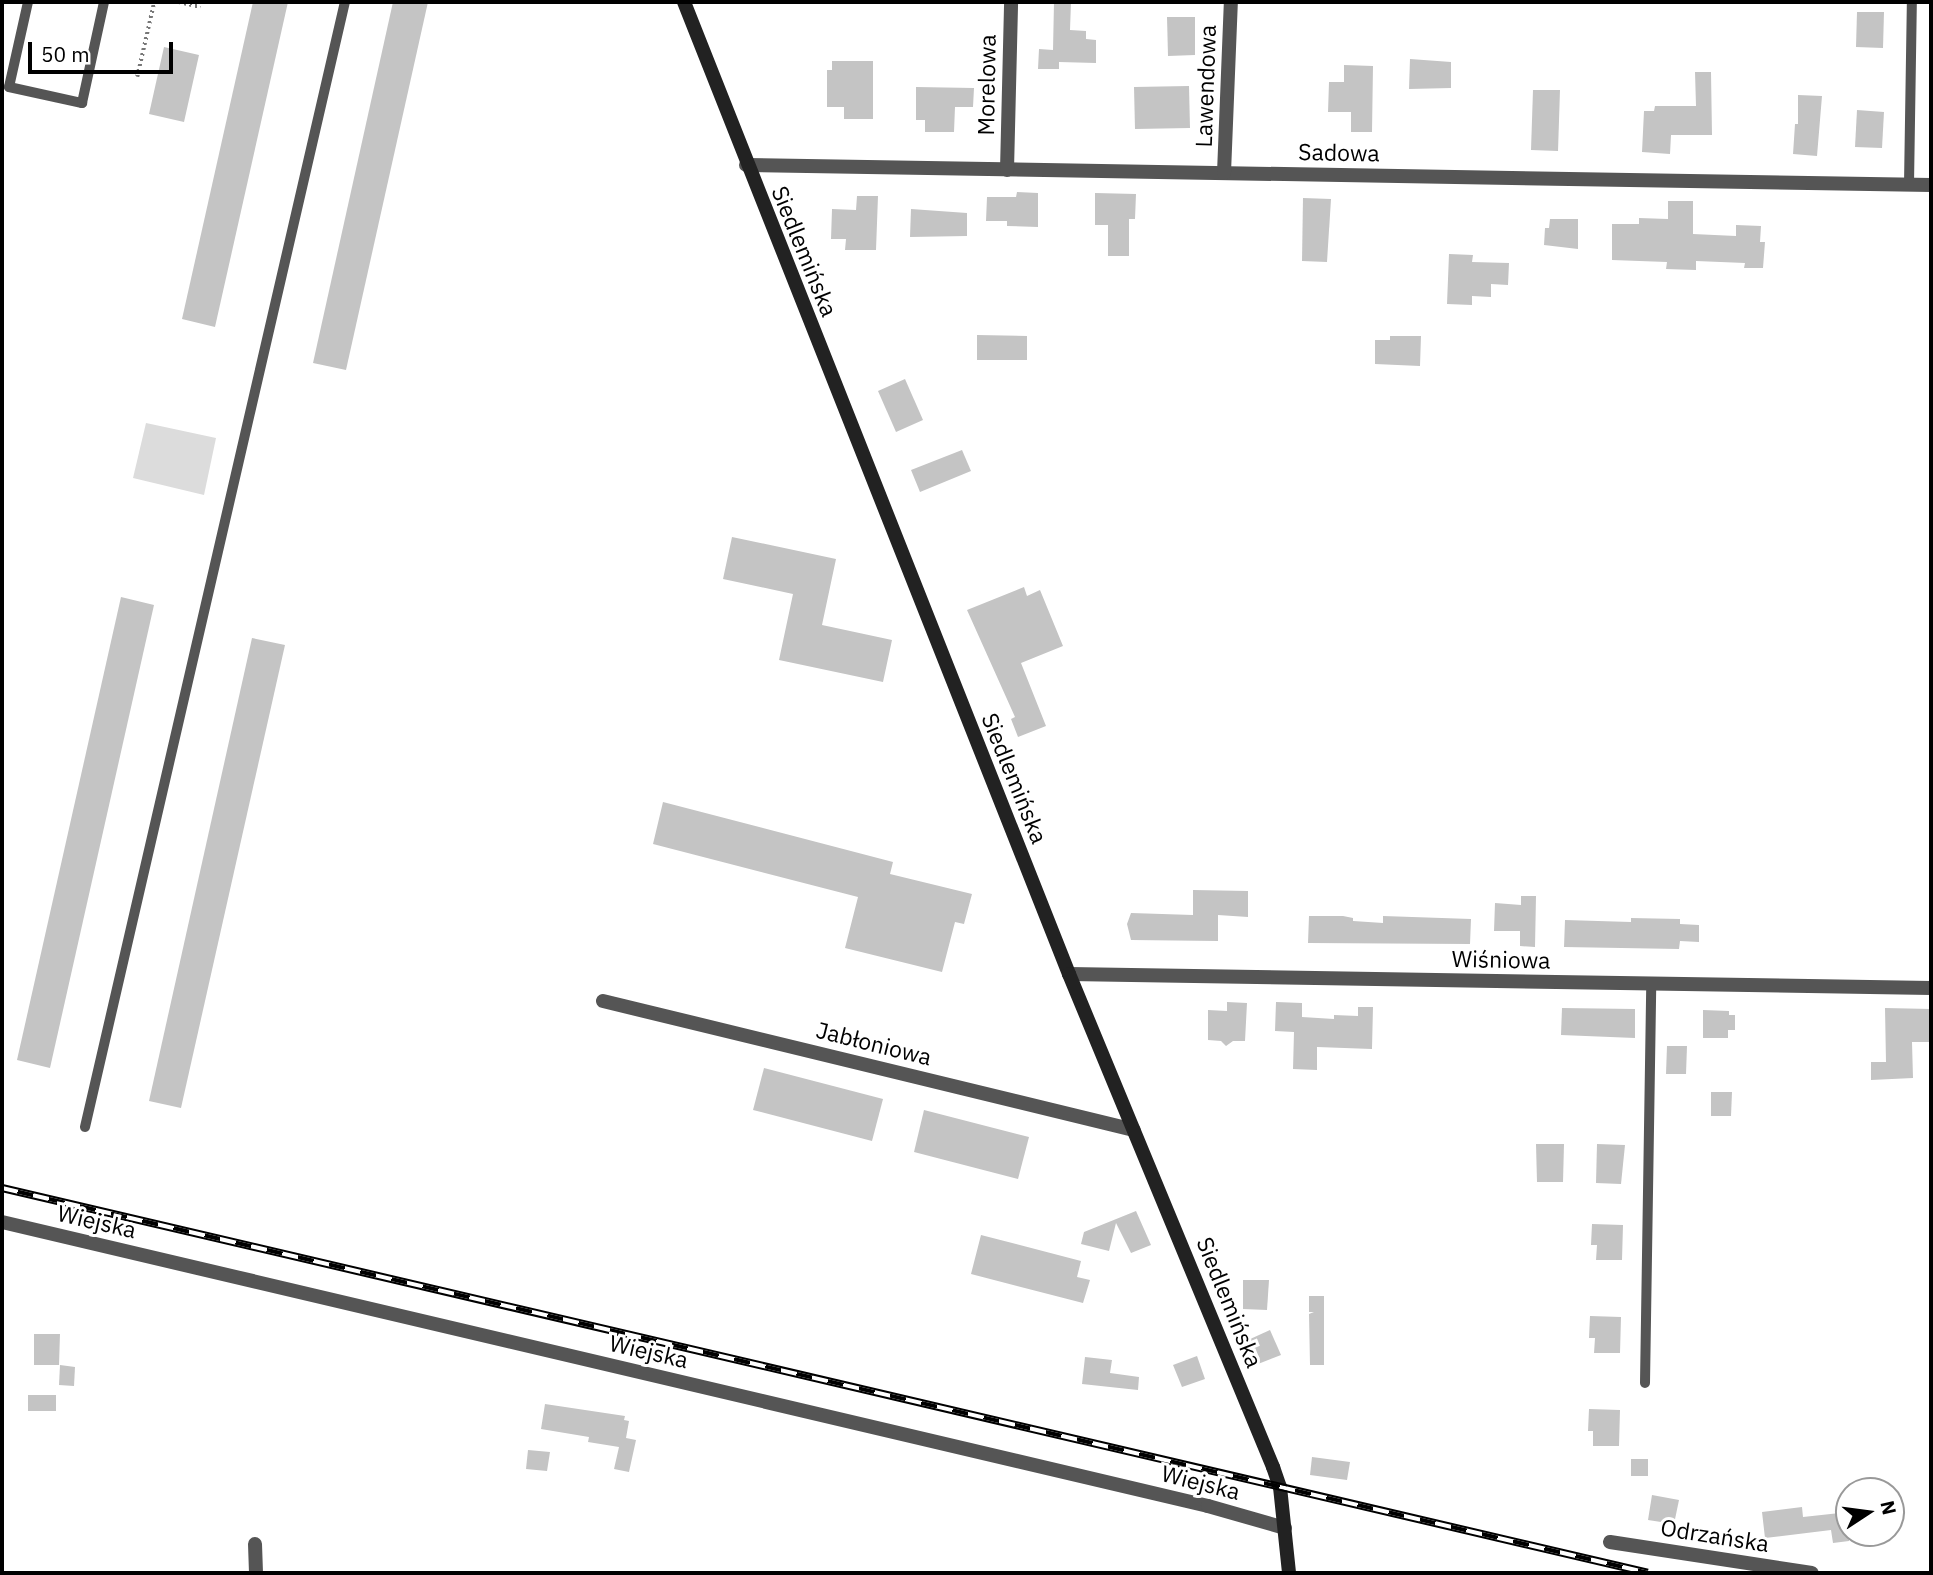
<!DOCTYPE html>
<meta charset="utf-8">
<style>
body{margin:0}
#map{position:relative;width:1933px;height:1575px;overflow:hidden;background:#fff;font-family:"IBM Plex Sans",sans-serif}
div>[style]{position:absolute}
.green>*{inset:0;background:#dcdcdc}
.building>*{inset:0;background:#c4c4c4}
.path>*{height:3.5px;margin-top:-1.75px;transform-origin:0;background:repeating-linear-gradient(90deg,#777 0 2px,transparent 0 5.5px)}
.lane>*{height:10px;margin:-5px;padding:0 5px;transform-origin:5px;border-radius:5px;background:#555}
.street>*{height:14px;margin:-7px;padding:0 7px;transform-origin:7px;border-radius:7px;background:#555}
.secondary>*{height:14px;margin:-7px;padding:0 7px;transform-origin:7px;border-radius:7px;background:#222}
.rail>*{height:8px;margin-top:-4px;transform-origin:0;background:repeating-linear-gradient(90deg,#fff 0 16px,#000 0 32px);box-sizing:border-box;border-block:2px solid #000}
span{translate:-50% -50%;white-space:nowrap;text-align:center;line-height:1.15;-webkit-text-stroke:6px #fff;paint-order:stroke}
.street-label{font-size:23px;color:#000}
.frame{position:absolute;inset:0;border:4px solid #000;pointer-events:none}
.north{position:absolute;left:1835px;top:1477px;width:70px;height:70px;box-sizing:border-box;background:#fff;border:2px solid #999;border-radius:50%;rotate:77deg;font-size:19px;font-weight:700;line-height:28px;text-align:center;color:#000}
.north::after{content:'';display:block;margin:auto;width:24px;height:32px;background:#000;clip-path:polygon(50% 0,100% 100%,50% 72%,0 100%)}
.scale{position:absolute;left:28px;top:42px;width:145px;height:32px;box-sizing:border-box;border:4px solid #000;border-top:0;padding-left:9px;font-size:21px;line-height:24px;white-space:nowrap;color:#000;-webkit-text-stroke:5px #fff;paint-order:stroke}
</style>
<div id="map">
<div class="green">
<i style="clip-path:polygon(146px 423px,216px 438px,204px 495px,133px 478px)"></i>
</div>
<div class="building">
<i style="clip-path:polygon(253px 2px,288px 2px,215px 327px,182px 319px)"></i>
<i style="clip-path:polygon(393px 2px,428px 2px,346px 370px,313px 363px)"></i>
<i style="clip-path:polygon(1054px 2px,1071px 2px,1070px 30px,1086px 31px,1086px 39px,1096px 40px,1096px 63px,1059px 62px,1059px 69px,1038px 69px,1039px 49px,1053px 50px)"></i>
<i style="clip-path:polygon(1857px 12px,1884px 12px,1883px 48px,1856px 47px)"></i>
<i style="clip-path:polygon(1167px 17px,1195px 17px,1195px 55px,1168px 56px)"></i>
<i style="clip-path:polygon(164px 47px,199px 55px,184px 122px,149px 114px)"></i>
<i style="clip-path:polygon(1410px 59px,1451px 62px,1451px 88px,1409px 89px)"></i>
<i style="clip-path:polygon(832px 61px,873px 61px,873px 119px,844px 119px,844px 107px,827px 107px,827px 70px,832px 70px)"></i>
<i style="clip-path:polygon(1344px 65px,1373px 66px,1372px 132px,1351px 132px,1351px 112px,1328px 112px,1329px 82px,1344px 82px)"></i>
<i style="clip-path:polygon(1695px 72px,1711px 72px,1712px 135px,1671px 135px,1670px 154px,1642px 152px,1644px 111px,1654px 111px,1655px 106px,1696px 106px)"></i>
<i style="clip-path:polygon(1189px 86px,1190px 128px,1135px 129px,1134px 87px)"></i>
<i style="clip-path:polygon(916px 87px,974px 88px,973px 107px,955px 107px,954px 132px,925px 132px,925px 120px,916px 120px)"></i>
<i style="clip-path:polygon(1533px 90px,1560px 90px,1558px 151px,1531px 150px)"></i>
<i style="clip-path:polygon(1798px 95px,1822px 96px,1817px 156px,1793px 154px,1795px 124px,1798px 124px)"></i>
<i style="clip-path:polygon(1857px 110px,1884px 112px,1882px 148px,1855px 147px)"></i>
<i style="clip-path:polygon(1017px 192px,1038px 193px,1038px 227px,1007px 226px,1007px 221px,986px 221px,987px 197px,1016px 197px)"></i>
<i style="clip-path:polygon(1095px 193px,1136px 194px,1135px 219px,1129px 219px,1129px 256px,1108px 256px,1108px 225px,1095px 225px)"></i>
<i style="clip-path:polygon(857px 196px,878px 196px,876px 250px,845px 250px,846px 239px,831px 239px,832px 209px,856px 210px)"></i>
<i style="clip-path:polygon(1303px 198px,1331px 199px,1327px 262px,1302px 261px)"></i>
<i style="clip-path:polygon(1668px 201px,1693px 201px,1693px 234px,1736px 236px,1736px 225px,1761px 226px,1760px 242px,1765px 242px,1763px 268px,1744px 268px,1745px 263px,1696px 261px,1696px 270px,1666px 269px,1667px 262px,1612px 260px,1612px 224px,1639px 224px,1639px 218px,1668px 219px)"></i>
<i style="clip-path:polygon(911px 209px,967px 213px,967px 236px,910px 237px)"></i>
<i style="clip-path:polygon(1550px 219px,1578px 219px,1578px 249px,1544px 245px,1545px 228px,1549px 228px)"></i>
<i style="clip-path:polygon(1449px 254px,1473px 255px,1472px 262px,1509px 263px,1508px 285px,1491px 284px,1491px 297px,1472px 296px,1472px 305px,1447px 304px)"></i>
<i style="clip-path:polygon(977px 335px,1027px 336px,1027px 360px,977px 360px)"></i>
<i style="clip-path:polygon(1390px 336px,1421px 336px,1420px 366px,1375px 364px,1375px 340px,1390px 340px)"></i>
<i style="clip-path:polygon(905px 379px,923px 420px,896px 432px,878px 391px)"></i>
<i style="clip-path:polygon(962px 450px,971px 471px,920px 492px,911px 470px)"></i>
<i style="clip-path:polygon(732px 537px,836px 559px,822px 625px,892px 640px,883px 682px,779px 660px,793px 594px,723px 579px)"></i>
<i style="clip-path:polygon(1024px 587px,1027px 596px,1040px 590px,1063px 646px,1021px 663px,1046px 726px,1018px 737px,1011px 719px,1015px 717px,967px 610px)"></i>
<i style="clip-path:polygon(121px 597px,154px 605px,50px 1068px,17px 1060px)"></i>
<i style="clip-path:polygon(252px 638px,285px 645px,181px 1108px,149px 1101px)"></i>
<i style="clip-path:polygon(663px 802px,893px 862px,890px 874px,972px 894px,964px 924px,955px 922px,942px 972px,845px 948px,858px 897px,653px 844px)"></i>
<i style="clip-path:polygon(1193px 890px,1248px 891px,1248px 917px,1218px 915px,1218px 941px,1131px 940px,1127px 924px,1131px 913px,1193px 915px)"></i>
<i style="clip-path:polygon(1521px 896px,1536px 896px,1535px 947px,1520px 946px,1520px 931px,1494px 931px,1495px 903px,1521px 905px)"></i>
<i style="clip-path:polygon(1309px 916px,1343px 916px,1353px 918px,1353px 921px,1383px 923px,1383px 916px,1471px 919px,1470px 944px,1308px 943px)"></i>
<i style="clip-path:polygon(1631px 918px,1680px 919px,1680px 924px,1699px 925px,1699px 942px,1680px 941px,1679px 949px,1564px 947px,1565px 920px,1631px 922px)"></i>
<i style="clip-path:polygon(1227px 1002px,1247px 1003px,1245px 1041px,1233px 1041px,1226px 1046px,1221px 1041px,1208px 1040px,1208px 1010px,1227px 1011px)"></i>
<i style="clip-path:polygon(1276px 1002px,1302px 1003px,1302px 1017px,1334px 1019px,1334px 1015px,1358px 1016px,1358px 1007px,1373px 1007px,1372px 1049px,1317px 1047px,1317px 1070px,1293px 1069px,1294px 1032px,1275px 1031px)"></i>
<i style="clip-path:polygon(1562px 1008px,1635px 1009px,1635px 1038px,1561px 1035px)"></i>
<i style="clip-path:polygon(1885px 1008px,1931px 1009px,1931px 1042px,1912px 1042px,1913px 1078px,1871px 1080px,1871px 1062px,1886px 1062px)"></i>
<i style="clip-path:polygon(1703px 1010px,1729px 1011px,1729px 1015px,1735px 1015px,1735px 1030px,1728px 1030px,1728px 1038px,1703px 1038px)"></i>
<i style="clip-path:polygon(1667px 1046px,1687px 1046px,1686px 1074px,1666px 1074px)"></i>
<i style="clip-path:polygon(764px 1068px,883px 1099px,872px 1141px,753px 1110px)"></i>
<i style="clip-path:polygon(1711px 1092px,1732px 1092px,1731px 1116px,1711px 1116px)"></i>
<i style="clip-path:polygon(924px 1110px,1029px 1137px,1018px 1179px,914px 1152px)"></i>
<i style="clip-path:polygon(1536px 1144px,1564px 1144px,1563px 1182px,1537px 1182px)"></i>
<i style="clip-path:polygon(1597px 1144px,1625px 1145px,1621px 1184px,1596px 1183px)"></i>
<i style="clip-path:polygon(1136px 1211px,1151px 1245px,1131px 1253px,1116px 1223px,1109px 1251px,1081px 1244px,1084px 1232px)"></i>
<i style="clip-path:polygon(1592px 1224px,1623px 1225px,1622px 1260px,1596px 1260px,1597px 1245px,1591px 1245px)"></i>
<i style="clip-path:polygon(981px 1235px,1081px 1261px,1077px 1277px,1090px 1280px,1083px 1303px,971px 1274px)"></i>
<i style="clip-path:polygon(1243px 1280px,1269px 1280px,1267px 1310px,1243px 1309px)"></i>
<i style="clip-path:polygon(1309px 1296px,1324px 1296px,1324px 1365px,1310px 1365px,1309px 1314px,1314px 1312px,1309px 1312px)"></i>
<i style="clip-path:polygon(1590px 1316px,1621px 1317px,1620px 1353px,1594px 1353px,1595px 1338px,1589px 1338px)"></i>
<i style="clip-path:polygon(1270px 1330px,1281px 1355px,1258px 1364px,1248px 1340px)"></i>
<i style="clip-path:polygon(34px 1334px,60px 1334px,59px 1365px,34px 1365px)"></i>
<i style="clip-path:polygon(1197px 1356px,1205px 1379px,1182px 1387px,1173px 1365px)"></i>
<i style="clip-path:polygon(1085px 1357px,1112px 1360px,1110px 1373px,1139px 1377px,1138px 1390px,1082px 1384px)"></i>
<i style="clip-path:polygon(60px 1365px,75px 1367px,74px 1386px,59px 1385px)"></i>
<i style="clip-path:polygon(28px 1395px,56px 1395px,56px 1411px,28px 1411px)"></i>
<i style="clip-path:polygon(545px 1404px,625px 1416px,624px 1420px,629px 1421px,626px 1438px,636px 1440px,629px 1472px,614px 1469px,619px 1447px,588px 1442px,589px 1437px,541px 1429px)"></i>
<i style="clip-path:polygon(1589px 1409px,1620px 1410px,1619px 1446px,1593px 1446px,1593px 1431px,1588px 1431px)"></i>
<i style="clip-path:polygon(528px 1450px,550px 1452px,547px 1471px,526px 1469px)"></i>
<i style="clip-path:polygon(1312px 1457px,1350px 1462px,1347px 1480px,1310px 1475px)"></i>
<i style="clip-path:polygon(1631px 1459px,1648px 1459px,1648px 1476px,1631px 1476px)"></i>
<i style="clip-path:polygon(1652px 1495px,1679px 1500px,1674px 1524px,1648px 1520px)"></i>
<i style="clip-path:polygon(1802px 1507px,1803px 1517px,1849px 1512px,1849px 1541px,1833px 1543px,1831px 1530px,1765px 1538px,1762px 1512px)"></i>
</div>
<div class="path">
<i style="left:179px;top:2px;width:22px;rotate:13deg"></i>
<i style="left:137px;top:77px;width:77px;rotate:-77.2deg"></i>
</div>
<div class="lane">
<i style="left:28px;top:2px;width:87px;rotate:102.6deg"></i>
<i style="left:9px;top:87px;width:75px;rotate:12.4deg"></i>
<i style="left:82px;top:103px;width:103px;rotate:-77.7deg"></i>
<i style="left:1909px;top:184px;width:182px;rotate:-89.1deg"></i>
<i style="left:85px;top:1127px;width:1155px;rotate:-76.99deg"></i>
<i style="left:1645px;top:1383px;width:399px;rotate:-89.1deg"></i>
</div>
<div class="street">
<i style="left:746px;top:165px;width:1185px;rotate:0.97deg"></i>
<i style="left:1007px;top:170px;width:168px;rotate:-88.6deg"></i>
<i style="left:1224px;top:173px;width:171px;rotate:-87.7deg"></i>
<i style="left:1069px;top:974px;width:862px;rotate:0.93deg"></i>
<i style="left:603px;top:1001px;width:546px;rotate:13.65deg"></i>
<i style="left:2px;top:1222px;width:1239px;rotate:13.25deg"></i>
<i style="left:1208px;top:1506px;width:80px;rotate:15.9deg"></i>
<i style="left:1610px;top:1542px;width:204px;rotate:8.7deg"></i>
<i style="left:255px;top:1544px;width:29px;rotate:88deg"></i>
</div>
<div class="secondary">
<i style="left:684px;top:2px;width:1045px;rotate:68.39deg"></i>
<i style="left:1069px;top:974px;width:534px;rotate:67.52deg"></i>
<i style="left:1273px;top:1467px;width:21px;rotate:71deg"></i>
<i style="left:1280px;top:1487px;width:86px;rotate:84deg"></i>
</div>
<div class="rail">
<i style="left:2px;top:1188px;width:1690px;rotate:13.16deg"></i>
</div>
<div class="street-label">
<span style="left:986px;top:85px;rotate:-89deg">Morelowa</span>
<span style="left:1205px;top:86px;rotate:-88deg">Lawendowa</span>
<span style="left:1339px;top:152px;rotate:1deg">Sadowa</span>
<span style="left:805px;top:251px;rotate:68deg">Siedlemińska</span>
<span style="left:1015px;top:778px;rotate:68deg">Siedlemińska</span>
<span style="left:1501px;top:959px;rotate:1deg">Wiśniowa</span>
<span style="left:874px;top:1043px;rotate:14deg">Jabłoniowa</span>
<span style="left:97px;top:1221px;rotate:13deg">Wiejska</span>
<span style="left:1230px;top:1302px;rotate:68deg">Siedlemińska</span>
<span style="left:649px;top:1351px;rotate:13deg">Wiejska</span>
<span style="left:1201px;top:1482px;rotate:14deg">Wiejska</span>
<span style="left:1715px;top:1535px;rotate:9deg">Odrzańska</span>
</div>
<div class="frame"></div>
<div class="north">N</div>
<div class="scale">50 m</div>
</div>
